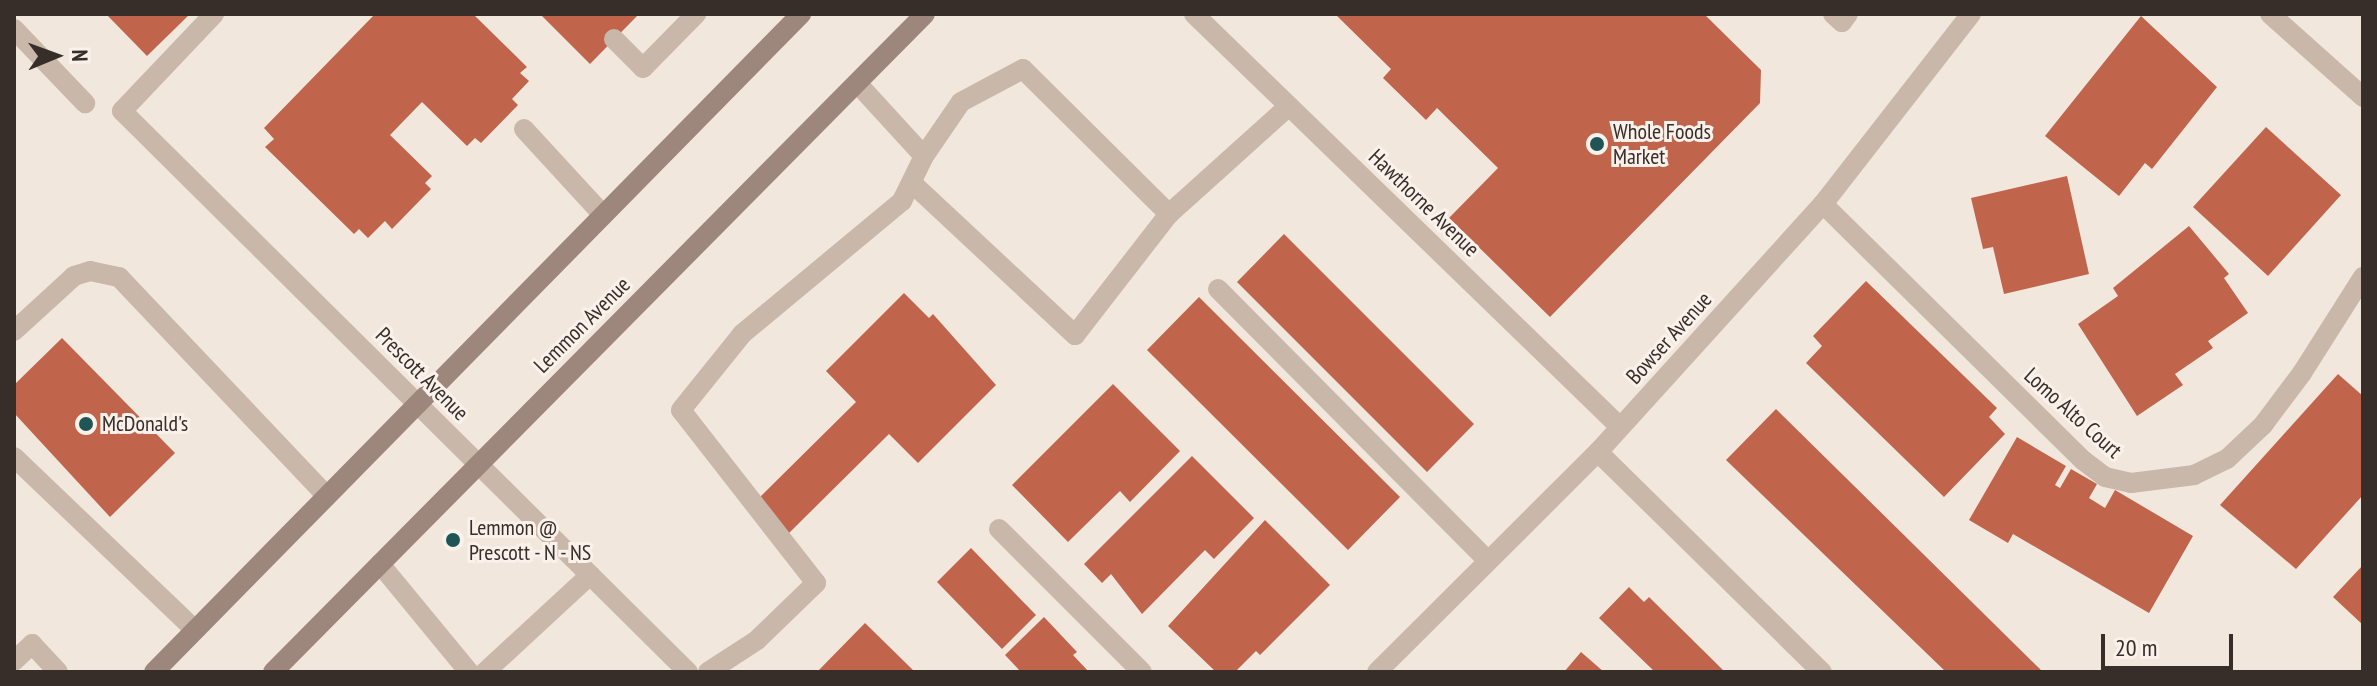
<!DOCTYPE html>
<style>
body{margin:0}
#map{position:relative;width:2377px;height:686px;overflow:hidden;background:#f1e7dd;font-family:"PT Sans Narrow",sans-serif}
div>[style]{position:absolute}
.building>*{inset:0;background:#c0654c}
.service>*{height:20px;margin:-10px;padding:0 10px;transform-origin:10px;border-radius:10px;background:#c9b7aa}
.minor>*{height:20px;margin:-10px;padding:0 10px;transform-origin:10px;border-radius:10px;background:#c9b7aa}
.tertiary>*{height:20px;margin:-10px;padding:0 10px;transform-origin:10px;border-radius:10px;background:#c9b7aa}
.secondary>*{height:20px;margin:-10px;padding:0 10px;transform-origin:10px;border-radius:10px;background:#9d867b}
.dots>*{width:22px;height:22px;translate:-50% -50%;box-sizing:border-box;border:4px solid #f9f1ea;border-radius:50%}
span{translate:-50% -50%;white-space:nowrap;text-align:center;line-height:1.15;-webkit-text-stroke:6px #f9f1ea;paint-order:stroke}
.poi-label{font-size:22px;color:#372d29}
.left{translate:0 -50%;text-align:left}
.street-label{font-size:22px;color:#372d29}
.frame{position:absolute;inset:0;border:16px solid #372d29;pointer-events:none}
.north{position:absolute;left:16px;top:16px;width:80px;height:80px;-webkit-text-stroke:6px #f9f1ea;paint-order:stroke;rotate:89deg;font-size:22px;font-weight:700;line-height:32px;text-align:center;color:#372d29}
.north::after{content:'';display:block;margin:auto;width:28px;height:36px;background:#372d29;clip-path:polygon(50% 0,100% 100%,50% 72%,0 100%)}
.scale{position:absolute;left:2101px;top:634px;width:132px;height:36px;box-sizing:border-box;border:4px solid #372d29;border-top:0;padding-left:10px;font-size:24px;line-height:28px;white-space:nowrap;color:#372d29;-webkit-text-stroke:6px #f9f1ea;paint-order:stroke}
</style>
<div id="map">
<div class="building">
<i style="clip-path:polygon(106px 14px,190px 14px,147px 56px)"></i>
<i style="clip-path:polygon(375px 14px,473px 14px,527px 67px,520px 73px,529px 81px,512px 99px,518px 105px,481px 143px,475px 138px,467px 146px,422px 102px,390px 135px,432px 176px,425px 183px,431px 189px,392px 229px,385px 221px,368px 238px,359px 229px,354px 234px,265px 147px,274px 139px,264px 128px)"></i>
<i style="clip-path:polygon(540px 14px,639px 14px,590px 64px)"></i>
<i style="clip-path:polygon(1335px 14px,1704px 14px,1761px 70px,1760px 103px,1550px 317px,1449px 218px,1498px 168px,1437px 108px,1426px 120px,1383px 78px,1391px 69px)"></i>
<i style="clip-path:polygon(2141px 16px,2217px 87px,2152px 169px,2145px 163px,2119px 196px,2045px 136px)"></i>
<i style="clip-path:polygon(2266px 127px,2341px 195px,2268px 276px,2193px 207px)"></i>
<i style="clip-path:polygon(2067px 176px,2089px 274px,2004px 294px,1993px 247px,1983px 249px,1971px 198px)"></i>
<i style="clip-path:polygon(2189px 226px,2229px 274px,2224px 278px,2248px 313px,2208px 341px,2213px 348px,2175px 374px,2183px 385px,2137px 416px,2078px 324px,2118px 296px,2113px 288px)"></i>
<i style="clip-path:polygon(1284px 234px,1474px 424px,1427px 472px,1237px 282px)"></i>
<i style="clip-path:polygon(1866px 281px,1997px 408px,1989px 417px,2005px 434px,1944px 497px,1806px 363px,1822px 346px,1813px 336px)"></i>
<i style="clip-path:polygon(904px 293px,929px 318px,933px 314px,996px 385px,918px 463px,889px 434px,787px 535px,755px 502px,856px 402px,826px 371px)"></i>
<i style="clip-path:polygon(1199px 297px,1400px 497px,1348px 550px,1147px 350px)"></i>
<i style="clip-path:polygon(62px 338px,175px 453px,110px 517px,14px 413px,14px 385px)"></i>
<i style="clip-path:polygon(2338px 374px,2363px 396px,2363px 495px,2296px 569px,2220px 505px)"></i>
<i style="clip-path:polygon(1113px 384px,1180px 451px,1130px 502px,1120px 491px,1068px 542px,1012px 485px)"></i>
<i style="clip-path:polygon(1776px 409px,2043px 672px,1946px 672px,1726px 460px)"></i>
<i style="clip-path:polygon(2017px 437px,2066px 466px,2055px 485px,2060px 488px,2071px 469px,2097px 484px,2089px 498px,2105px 508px,2115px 490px,2193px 536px,2149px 613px,2013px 534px,2008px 543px,1969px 520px)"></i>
<i style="clip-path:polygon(1192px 456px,1254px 518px,1214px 559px,1205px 550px,1142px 614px,1111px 574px,1102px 583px,1084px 564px)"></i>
<i style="clip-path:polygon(1265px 520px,1330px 585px,1260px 655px,1256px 651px,1235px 672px,1216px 672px,1168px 626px)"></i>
<i style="clip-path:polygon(971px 548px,1036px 615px,1002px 649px,937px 582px)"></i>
<i style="clip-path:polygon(2363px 565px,2363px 625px,2333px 597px)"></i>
<i style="clip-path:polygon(1629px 587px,1644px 602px,1649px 597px,1725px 672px,1655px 672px,1599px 618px)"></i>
<i style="clip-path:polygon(1044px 617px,1077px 652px,1073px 655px,1089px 672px,1021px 672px,1005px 655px)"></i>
<i style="clip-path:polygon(865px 623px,915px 672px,817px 672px)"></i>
<i style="clip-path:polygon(1581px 652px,1604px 672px,1564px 672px)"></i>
</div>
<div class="service">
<i style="left:1194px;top:14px;width:593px;rotate:44.11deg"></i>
<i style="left:1833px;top:14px;width:12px;rotate:42deg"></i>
<i style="left:1842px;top:22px;width:10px;rotate:-53deg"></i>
<i style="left:614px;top:39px;width:41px;rotate:45deg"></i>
<i style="left:643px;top:68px;width:76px;rotate:-45.5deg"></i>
<i style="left:857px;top:83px;width:99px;rotate:47.5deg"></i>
<i style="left:122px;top:111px;width:134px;rotate:-46.5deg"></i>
<i style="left:524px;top:129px;width:117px;rotate:47.4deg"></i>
<i style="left:912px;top:183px;width:223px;rotate:43deg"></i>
<i style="left:1075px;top:335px;width:153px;rotate:-52.2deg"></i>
<i style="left:1823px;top:204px;width:366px;rotate:44.6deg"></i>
<i style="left:2084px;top:461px;width:26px;rotate:37deg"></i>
<i style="left:2105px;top:477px;width:27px;rotate:13deg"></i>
<i style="left:2131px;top:483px;width:64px;rotate:-7.2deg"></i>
<i style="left:2194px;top:475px;width:37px;rotate:-26deg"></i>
<i style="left:2227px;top:459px;width:50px;rotate:-43.4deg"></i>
<i style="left:2263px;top:425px;width:65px;rotate:-53.1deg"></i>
<i style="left:2302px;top:373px;width:114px;rotate:-57.6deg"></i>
<i style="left:1218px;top:289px;width:383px;rotate:45.2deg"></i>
<i style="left:14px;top:331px;width:81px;rotate:-42.5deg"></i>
<i style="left:74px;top:276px;width:17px;rotate:-17deg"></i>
<i style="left:90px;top:271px;width:30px;rotate:12deg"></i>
<i style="left:119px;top:277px;width:302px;rotate:46.5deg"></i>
<i style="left:14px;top:457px;width:250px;rotate:43.7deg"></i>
<i style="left:999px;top:529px;width:202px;rotate:45deg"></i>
<i style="left:380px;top:564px;width:140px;rotate:50.5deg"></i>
<i style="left:14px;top:661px;width:25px;rotate:-43deg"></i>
<i style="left:32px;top:644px;width:38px;rotate:47deg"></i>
<i style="left:485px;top:672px;width:143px;rotate:-42.7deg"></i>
<i style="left:708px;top:672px;width:59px;rotate:-33.1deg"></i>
<i style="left:757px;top:640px;width:82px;rotate:-44deg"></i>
<i style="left:816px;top:583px;width:219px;rotate:-128deg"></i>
<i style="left:681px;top:410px;width:97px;rotate:-51.2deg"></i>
<i style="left:742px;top:334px;width:208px;rotate:-39.7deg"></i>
<i style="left:902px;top:201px;width:50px;rotate:-63.9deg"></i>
<i style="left:924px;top:156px;width:65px;rotate:-55.6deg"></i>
<i style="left:961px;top:102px;width:70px;rotate:-28deg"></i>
<i style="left:1023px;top:69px;width:206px;rotate:44.8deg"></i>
<i style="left:1169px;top:214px;width:161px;rotate:-42deg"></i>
</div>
<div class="minor">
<i style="left:14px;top:29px;width:103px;rotate:46.2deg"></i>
<i style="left:122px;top:111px;width:797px;rotate:44.75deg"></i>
<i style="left:1598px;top:452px;width:314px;rotate:44.5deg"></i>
<i style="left:1377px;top:672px;width:312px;rotate:-44.9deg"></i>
<i style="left:1598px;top:452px;width:335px;rotate:-47.8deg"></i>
<i style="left:1823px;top:204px;width:241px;rotate:-52.1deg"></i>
</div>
<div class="tertiary">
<i style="left:2270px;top:14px;width:125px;rotate:41.7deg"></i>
</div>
<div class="secondary">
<i style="left:154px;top:672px;width:923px;rotate:-45.48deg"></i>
<i style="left:273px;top:672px;width:926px;rotate:-45.26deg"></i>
</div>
<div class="dots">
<i style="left:1597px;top:144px;background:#205556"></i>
<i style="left:86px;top:424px;background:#205556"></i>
<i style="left:453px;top:540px;background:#205556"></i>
</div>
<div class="poi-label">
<span class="left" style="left:1613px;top:144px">Whole Foods<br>Market</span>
<span class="left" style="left:102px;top:424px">McDonald's</span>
<span class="left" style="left:469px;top:540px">Lemmon @<br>Prescott - N - NS</span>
</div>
<div class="street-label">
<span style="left:1424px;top:203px;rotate:44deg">Hawthorne Avenue</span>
<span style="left:582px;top:325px;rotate:-45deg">Lemmon Avenue</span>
<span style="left:1669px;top:338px;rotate:-48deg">Bowser Avenue</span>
<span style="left:422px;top:374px;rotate:45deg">Prescott Avenue</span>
<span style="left:2073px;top:413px;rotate:42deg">Lomo Alto Court</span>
</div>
<div class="frame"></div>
<div class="north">N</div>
<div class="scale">20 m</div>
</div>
